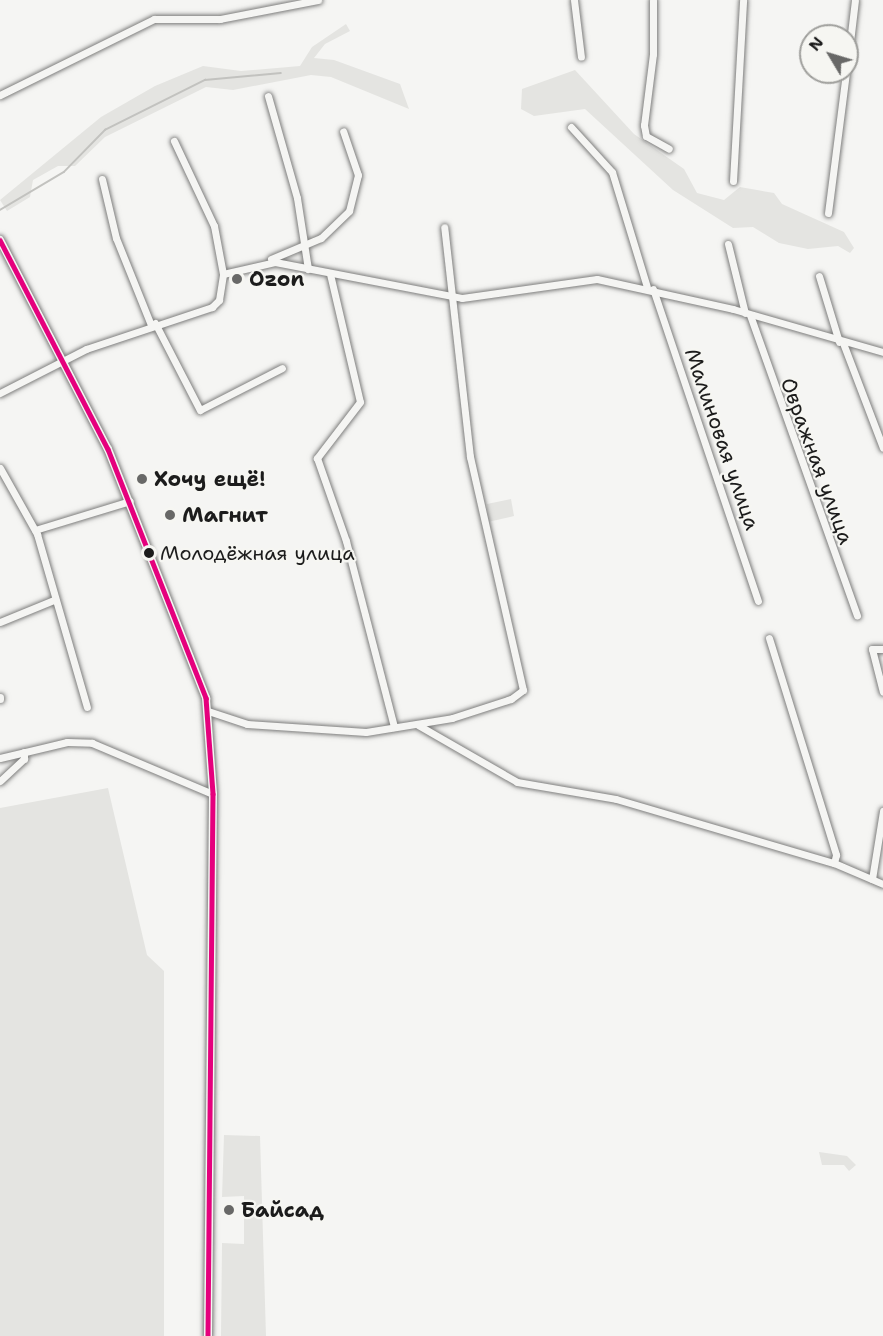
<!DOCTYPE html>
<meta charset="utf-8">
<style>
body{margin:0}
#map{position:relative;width:883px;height:1336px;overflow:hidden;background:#f5f5f3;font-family:"Shantell Sans",sans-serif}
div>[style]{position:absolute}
.green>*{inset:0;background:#e4e4e1}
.stream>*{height:1.5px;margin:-0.75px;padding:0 0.75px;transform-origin:0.75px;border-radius:0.75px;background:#c2c2bf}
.roads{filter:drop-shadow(0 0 2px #7e7e7d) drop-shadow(0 0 2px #7e7e7d)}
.minor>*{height:7px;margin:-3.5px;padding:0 3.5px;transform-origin:3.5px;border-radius:3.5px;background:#f5f5f3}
.major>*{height:8px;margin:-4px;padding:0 4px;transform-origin:4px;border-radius:4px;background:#f5f5f3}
.bus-1>*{height:4.5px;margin:-2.25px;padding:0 2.25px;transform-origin:2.25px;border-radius:2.25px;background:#e5007d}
.dots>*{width:16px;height:16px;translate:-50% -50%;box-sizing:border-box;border:3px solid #f6f6f2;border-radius:50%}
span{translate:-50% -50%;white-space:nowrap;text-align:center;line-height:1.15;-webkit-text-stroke:4.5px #f6f6f2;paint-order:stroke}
.bus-label{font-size:20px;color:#1c1c1c}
.left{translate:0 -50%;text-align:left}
.poi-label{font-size:21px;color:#1c1c1c;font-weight:700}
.street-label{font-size:21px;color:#1c1c1c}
.north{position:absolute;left:799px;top:24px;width:60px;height:60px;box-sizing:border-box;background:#f6f6f2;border:2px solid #9f9f9c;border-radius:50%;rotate:308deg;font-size:16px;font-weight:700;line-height:24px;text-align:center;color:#1c1c1c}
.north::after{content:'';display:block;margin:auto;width:21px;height:27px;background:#686867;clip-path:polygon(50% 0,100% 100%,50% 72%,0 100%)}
</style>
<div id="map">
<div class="green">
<i style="clip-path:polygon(346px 24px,350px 31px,325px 44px,314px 58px,334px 60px,400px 84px,409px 109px,331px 77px,311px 75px,233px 90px,206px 87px,105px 137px,75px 166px,58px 166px,33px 180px,30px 197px,7px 211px,0 200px,101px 117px,155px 86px,203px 66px,241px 71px,300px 66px,312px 47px)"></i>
<i style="clip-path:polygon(575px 70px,634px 134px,684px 169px,697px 193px,724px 200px,740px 187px,774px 193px,782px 204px,844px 232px,854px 248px,850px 253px,838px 246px,808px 249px,779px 243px,753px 227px,733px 228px,673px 190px,585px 109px,534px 116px,521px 109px,522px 89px)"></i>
<i style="clip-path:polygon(511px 499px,514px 516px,488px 522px,487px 504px)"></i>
<i style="clip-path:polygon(108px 788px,147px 955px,164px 971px,164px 1336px,0 1336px,0 808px)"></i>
<i style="clip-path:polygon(224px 1135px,260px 1136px,266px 1336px,221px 1336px,222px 1243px,244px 1244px,244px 1196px,222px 1197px)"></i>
<i style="clip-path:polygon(819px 1152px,847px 1156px,856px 1165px,849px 1171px,844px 1165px,822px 1165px)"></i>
</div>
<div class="stream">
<i style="left:0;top:210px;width:74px;rotate:-30.7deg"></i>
<i style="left:64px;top:172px;width:59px;rotate:-45.7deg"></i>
<i style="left:105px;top:130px;width:112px;rotate:-26.6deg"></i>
<i style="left:205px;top:80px;width:76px;rotate:-5.3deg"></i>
</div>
<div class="roads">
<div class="minor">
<i style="left:574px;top:0;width:57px;rotate:83deg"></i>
<i style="left:653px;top:0;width:54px;rotate:90deg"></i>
<i style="left:653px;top:54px;width:72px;rotate:97.2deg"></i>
<i style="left:644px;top:125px;width:11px;rotate:80deg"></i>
<i style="left:646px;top:136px;width:26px;rotate:29deg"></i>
<i style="left:847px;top:67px;width:67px;rotate:-83.2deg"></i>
<i style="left:0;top:95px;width:172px;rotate:-26.3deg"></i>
<i style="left:154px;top:19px;width:66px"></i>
<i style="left:220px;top:19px;width:100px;rotate:-11deg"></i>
<i style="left:268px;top:96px;width:106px;rotate:74.1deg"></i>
<i style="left:297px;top:198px;width:72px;rotate:81.2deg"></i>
<i style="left:571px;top:127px;width:61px;rotate:47.7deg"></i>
<i style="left:612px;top:172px;width:120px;rotate:73.1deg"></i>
<i style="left:102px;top:179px;width:61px;rotate:76.7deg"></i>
<i style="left:116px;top:238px;width:94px;rotate:68.1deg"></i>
<i style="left:733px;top:181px;width:181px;rotate:-86.8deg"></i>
<i style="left:828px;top:213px;width:142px;rotate:-82.7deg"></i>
<i style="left:728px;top:244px;width:71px;rotate:76.2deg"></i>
<i style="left:271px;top:259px;width:54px;rotate:-22.8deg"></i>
<i style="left:321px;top:238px;width:39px;rotate:-44deg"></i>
<i style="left:349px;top:211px;width:37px;rotate:-76deg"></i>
<i style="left:358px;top:175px;width:46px;rotate:-108.8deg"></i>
<i style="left:223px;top:274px;width:53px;rotate:-13deg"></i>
<i style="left:275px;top:262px;width:190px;rotate:10.9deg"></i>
<i style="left:462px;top:298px;width:136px;rotate:-8deg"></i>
<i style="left:597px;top:279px;width:139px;rotate:12.4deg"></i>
<i style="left:733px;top:309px;width:156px;rotate:16deg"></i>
<i style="left:330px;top:274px;width:131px;rotate:76.8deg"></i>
<i style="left:360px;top:402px;width:71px;rotate:127.5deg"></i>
<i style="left:317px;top:458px;width:88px;rotate:70.7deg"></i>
<i style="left:346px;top:541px;width:192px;rotate:75.5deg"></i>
<i style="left:819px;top:276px;width:69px;rotate:73.1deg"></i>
<i style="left:653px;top:289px;width:329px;rotate:71.4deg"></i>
<i style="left:750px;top:315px;width:319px;rotate:70.4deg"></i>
<i style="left:155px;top:323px;width:98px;rotate:62.7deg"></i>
<i style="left:200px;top:410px;width:92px;rotate:-27.1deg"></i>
<i style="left:843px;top:343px;width:112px;rotate:69.1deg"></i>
<i style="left:0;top:393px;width:97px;rotate:-27.1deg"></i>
<i style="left:86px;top:349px;width:133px;rotate:-18.4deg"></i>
<i style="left:212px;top:307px;width:10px;rotate:-45deg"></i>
<i style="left:219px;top:300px;width:26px;rotate:-81deg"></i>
<i style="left:223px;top:274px;width:49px;rotate:-100.6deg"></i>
<i style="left:214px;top:226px;width:94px;rotate:-115.2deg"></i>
<i style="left:0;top:468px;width:76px;rotate:60.7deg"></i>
<i style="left:37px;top:534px;width:180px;rotate:73.9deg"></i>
<i style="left:35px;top:530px;width:99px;rotate:-17deg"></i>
<i style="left:0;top:622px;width:58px;rotate:-22.2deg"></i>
<i style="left:769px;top:638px;width:227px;rotate:72.8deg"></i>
<i style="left:836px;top:855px;width:8px;rotate:104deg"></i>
<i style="left:883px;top:649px;width:11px;rotate:180deg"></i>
<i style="left:872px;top:649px;width:44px;rotate:75.7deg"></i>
<i style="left:0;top:697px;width:2px;rotate:90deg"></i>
<i style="left:208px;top:711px;width:41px;rotate:18.4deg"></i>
<i style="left:247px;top:724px;width:119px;rotate:3.8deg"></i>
<i style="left:366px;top:732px;width:87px;rotate:-9.2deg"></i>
<i style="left:452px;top:718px;width:62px;rotate:-17.9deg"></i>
<i style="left:511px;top:699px;width:15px;rotate:-37deg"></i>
<i style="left:523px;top:690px;width:239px;rotate:-102.8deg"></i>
<i style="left:470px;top:457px;width:231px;rotate:-96.4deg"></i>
<i style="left:418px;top:725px;width:114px;rotate:29.9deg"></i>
<i style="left:517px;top:782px;width:100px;rotate:9.7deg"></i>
<i style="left:616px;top:799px;width:227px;rotate:16.4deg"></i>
<i style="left:834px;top:863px;width:53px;rotate:23.2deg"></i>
<i style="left:0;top:758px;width:69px;rotate:-13.4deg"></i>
<i style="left:67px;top:742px;width:25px;rotate:2deg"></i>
<i style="left:92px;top:743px;width:131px;rotate:22.9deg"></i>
<i style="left:0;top:781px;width:33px;rotate:-43deg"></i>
<i style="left:24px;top:759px;width:7px;rotate:-90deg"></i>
<i style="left:872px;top:879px;width:69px;rotate:-80.8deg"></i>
</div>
<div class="major">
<i style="left:0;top:240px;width:235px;rotate:62.7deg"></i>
<i style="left:108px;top:449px;width:268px;rotate:68.5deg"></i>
<i style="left:206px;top:698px;width:96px;rotate:85.8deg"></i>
<i style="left:213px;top:794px;width:542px;rotate:90.53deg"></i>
</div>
</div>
<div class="bus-1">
<i style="left:0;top:240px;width:235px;rotate:62.7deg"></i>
<i style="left:108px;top:449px;width:268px;rotate:68.5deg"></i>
<i style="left:206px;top:698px;width:96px;rotate:85.8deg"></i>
<i style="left:213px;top:794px;width:542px;rotate:90.53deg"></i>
</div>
<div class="dots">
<i style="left:237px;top:279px;background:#686867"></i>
<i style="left:142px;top:479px;background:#686867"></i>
<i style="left:170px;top:515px;background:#686867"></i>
<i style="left:149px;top:553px;background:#1c1c1c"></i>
<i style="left:229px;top:1210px;background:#686867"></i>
</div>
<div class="bus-label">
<span class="left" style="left:160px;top:553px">Молодёжная улица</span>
</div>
<div class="poi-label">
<span class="left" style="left:249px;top:279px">Ozon</span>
<span class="left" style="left:154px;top:479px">Хочу ещё!</span>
<span class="left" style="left:182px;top:515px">Магнит</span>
<span class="left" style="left:241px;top:1210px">Байсад</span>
</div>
<div class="street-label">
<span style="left:722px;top:439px;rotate:71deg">Малиновая улица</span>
<span style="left:817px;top:461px;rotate:70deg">Овражная улица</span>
</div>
<div class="north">N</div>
</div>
